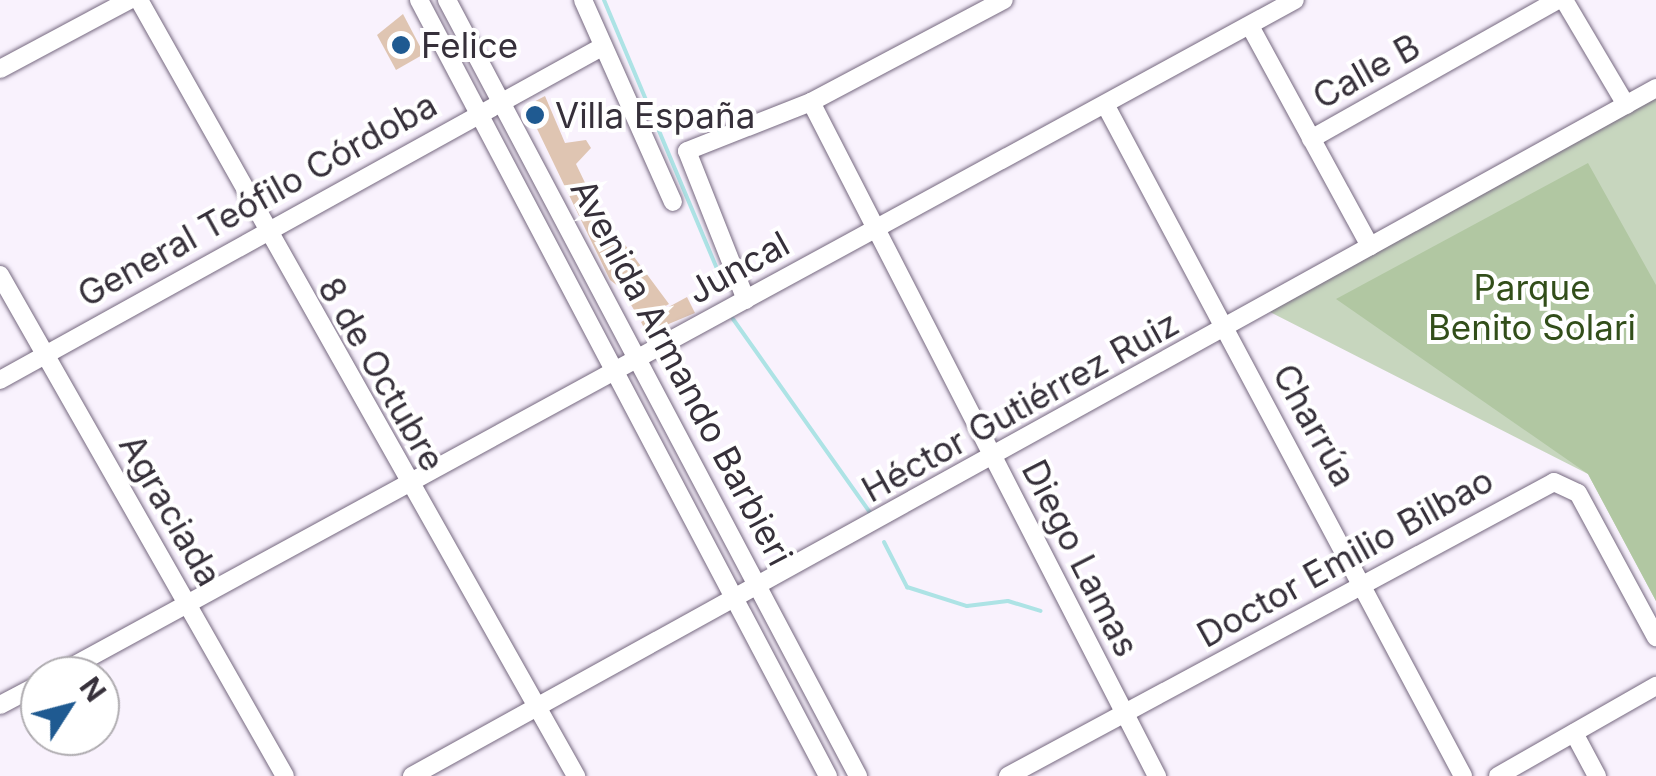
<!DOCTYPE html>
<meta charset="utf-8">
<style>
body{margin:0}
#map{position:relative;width:1656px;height:776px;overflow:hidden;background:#f9f2fd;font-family:Inter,sans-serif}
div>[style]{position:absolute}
.green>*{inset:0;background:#c7d6be}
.forest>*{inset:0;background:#b1c7a2}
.stream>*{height:4px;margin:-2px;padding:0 2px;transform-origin:2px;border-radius:2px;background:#ade3e5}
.building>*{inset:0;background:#dfc5b2}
.roads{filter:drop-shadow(0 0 2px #766980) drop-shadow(0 0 2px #766980)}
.minor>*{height:18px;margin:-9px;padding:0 9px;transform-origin:9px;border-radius:9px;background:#fff}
.dots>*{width:28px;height:28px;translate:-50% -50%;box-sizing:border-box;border:5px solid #fff;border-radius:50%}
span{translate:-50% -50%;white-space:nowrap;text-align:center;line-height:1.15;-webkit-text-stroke:8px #fff;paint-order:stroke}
.poi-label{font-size:35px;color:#36303a}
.left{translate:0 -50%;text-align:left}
.street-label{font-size:35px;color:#36303a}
.park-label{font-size:35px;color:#324e1a}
.north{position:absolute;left:20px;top:656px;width:100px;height:100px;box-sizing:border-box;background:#fff;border:2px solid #afacb0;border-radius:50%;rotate:54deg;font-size:28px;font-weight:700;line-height:40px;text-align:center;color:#36303a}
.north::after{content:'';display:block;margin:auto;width:35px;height:45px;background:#1f5a91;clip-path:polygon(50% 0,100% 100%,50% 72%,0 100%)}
</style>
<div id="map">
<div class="green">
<i style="clip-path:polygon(1656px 95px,1656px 601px,1588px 474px,1270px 312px)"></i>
</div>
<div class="forest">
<i style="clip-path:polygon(1588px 163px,1656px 285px,1656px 601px,1588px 474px,1336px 299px)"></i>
</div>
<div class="stream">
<i style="left:604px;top:0;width:303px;rotate:67.2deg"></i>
<i style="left:733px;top:319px;width:242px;rotate:54.7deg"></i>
<i style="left:884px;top:542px;width:51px;rotate:62.9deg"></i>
<i style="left:907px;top:587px;width:63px;rotate:17.6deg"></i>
<i style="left:967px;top:606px;width:41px;rotate:-7deg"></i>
<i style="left:1008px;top:601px;width:34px;rotate:17deg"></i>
</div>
<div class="building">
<i style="clip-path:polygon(403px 14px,424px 54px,396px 70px,377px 35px)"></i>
<i style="clip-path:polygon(545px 96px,565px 143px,586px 140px,591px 148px,576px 164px,613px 241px,620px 238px,669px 304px,640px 320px,624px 293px,642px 284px,623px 290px,610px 280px,526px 106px)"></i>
<i style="clip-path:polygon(687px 297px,695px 313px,647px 333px,641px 322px)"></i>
</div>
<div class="roads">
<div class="minor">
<i style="left:139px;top:0;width:891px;rotate:60.61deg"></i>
<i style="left:419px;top:0;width:877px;rotate:62.21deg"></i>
<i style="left:447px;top:0;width:878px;rotate:62.09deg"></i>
<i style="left:583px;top:0;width:221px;rotate:66deg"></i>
<i style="left:1564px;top:0;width:122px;rotate:59.4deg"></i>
<i style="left:1250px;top:26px;width:251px;rotate:61.4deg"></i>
<i style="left:0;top:69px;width:146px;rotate:-28.1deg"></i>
<i style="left:811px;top:102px;width:758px;rotate:62.83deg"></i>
<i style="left:1106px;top:106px;width:759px;rotate:61.95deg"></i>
<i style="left:1311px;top:139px;width:283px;rotate:-29.4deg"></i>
<i style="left:0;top:275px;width:576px;rotate:60.37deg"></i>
<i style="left:746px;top:300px;width:160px;rotate:-111.6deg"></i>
<i style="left:687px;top:151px;width:133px;rotate:-21.6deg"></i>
<i style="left:811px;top:102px;width:218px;rotate:-27.9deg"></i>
<i style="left:0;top:380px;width:686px;rotate:-28.96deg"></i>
<i style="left:55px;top:676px;width:1412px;rotate:-28.6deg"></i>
<i style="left:0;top:705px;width:45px;rotate:-27.7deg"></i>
<i style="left:1574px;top:733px;width:49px;rotate:61.9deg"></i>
<i style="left:412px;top:776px;width:1422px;rotate:-28.94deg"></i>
<i style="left:1008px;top:776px;width:620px;rotate:-28.3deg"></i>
<i style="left:1554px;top:482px;width:26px;rotate:25deg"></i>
<i style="left:1578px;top:493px;width:164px;rotate:61.6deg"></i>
<i style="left:1498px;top:776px;width:182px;rotate:-29.7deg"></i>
</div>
</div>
<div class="dots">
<i style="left:401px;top:45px;background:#1f5a91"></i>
<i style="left:535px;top:115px;background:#1f5a91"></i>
</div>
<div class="poi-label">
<span class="left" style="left:421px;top:45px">Felice</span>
<span class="left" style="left:555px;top:115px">Villa España</span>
</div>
<div class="street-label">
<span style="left:1366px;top:71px;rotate:-29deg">Calle B</span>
<span style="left:257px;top:199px;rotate:-29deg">General Teófilo Córdoba</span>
<span style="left:738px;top:267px;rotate:-29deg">Juncal</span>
<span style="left:682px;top:372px;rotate:62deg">Avenida Armando Barbieri</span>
<span style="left:382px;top:374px;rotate:60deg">8 de Octubre</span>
<span style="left:1020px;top:406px;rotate:-29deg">Héctor Gutiérrez Ruiz</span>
<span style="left:1315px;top:425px;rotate:61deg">Charrúa</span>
<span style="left:171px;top:510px;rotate:60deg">Agraciada</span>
<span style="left:1345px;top:557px;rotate:-29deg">Doctor Emilio Bilbao</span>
<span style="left:1081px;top:558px;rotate:63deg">Diego Lamas</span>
</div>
<div class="park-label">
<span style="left:1532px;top:307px">Parque<br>Benito Solari</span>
</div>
<div class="north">N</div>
</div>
